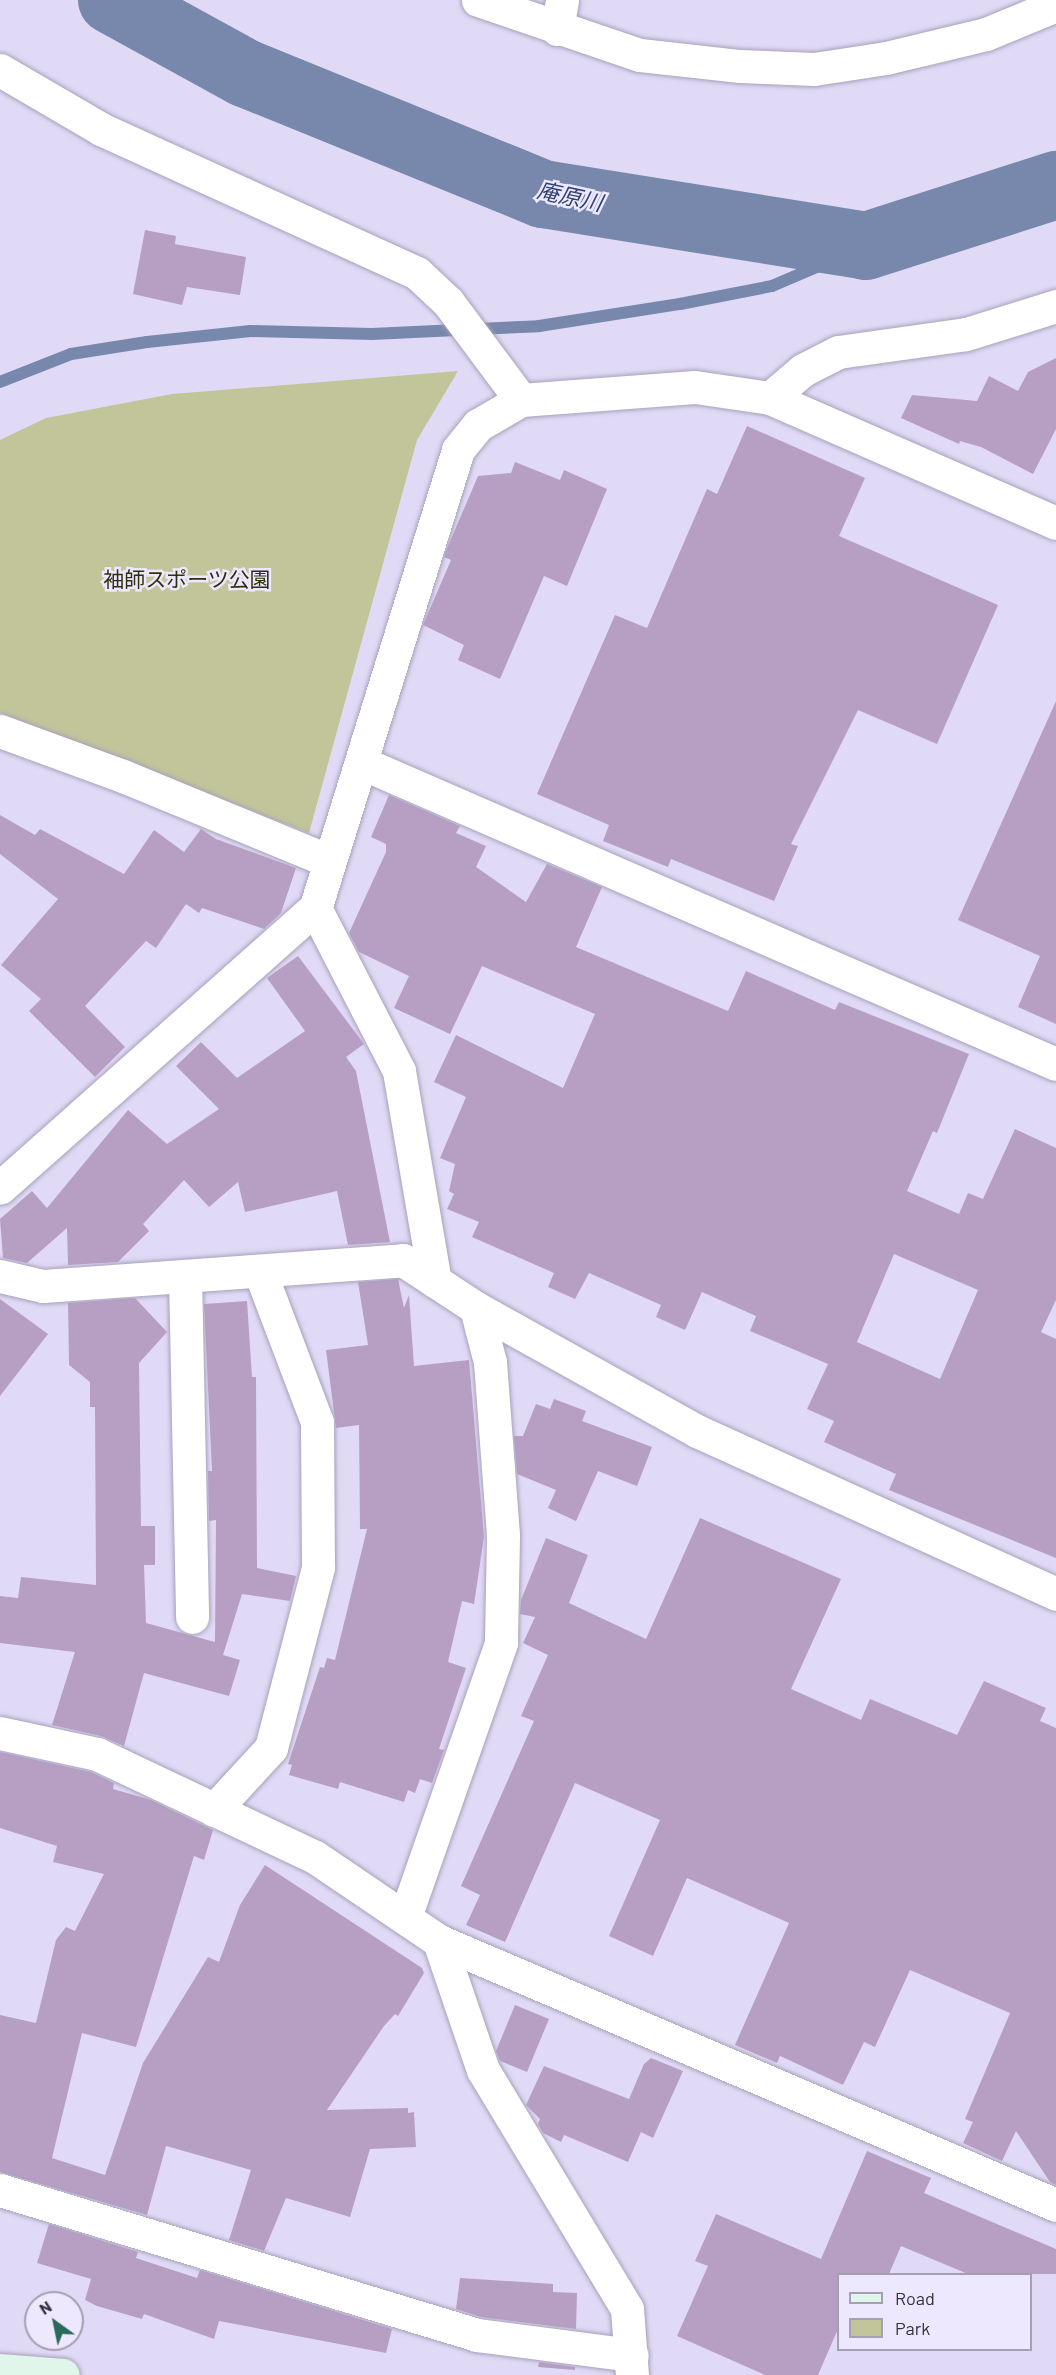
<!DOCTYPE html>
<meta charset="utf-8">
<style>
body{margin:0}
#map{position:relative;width:1056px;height:2375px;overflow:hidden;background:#e1daf6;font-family:Barlow,"Noto Sans JP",sans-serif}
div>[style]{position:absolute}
.green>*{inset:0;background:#c2c59a}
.stream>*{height:12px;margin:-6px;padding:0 6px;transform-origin:6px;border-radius:6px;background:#7788ac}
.river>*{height:68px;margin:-34px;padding:0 34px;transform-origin:34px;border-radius:34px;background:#7788ac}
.building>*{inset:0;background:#b79fc4}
.roads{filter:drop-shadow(0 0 2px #a8a1bb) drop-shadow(0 0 2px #a8a1bb)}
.minor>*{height:33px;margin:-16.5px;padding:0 16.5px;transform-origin:16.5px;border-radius:16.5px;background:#fff}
.tertiary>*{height:33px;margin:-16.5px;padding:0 16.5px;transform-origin:16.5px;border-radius:16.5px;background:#fff}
.secondary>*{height:33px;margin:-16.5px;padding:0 16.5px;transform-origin:16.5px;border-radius:16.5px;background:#e0f6ea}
span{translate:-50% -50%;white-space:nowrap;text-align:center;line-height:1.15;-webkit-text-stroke:5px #eee8ff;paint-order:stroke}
.park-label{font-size:21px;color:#2f300e}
.water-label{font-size:22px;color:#2c4272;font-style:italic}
.legend{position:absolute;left:837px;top:2273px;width:195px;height:78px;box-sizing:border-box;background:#eee8ff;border:2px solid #a49fb1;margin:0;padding:8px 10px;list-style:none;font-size:18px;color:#34313c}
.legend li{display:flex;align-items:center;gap:12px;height:30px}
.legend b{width:30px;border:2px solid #a49fb1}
.north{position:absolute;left:24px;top:2291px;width:60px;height:60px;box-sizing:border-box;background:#eee8ff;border:2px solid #a49fb1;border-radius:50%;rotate:327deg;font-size:16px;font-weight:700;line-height:24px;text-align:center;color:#34313c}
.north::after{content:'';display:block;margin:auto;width:21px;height:27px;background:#296b5b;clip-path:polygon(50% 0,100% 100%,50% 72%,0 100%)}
</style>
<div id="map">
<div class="green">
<i style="clip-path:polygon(458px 371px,417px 440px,309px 833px,0 713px,0 440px,46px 418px,172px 394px)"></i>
</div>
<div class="stream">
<i style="left:0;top:382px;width:76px;rotate:-21.5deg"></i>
<i style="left:71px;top:354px;width:77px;rotate:-9deg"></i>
<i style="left:147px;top:342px;width:104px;rotate:-6.1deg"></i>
<i style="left:250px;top:331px;width:122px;rotate:1.4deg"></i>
<i style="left:372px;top:334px;width:167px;rotate:-2.7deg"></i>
<i style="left:539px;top:326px;width:143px;rotate:-8.9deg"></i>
<i style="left:680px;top:304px;width:94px;rotate:-11.1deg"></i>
<i style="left:772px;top:286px;width:102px;rotate:-23.1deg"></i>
</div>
<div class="river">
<i style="left:112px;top:0;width:152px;rotate:28.8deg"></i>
<i style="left:245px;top:73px;width:322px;rotate:22.1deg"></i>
<i style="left:543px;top:194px;width:327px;rotate:9.1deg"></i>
<i style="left:866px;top:246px;width:200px;rotate:-17.8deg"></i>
</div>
<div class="building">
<i style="clip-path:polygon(145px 230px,176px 236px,175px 244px,246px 257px,240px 295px,187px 287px,182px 305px,133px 294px)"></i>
<i style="clip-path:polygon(1056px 358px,1056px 429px,1033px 474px,981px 447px,960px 441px,959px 444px,901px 418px,912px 395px,977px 401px,989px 376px,1018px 391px,1028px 372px)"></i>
<i style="clip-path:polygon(747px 426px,865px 478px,839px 536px,998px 605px,937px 744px,858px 710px,791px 844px,798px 846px,774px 901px,671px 859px,668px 867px,603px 841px,609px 825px,537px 794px,615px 615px,647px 628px,707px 489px,717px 494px)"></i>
<i style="clip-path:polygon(515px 462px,560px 480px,564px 470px,607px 489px,567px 586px,544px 576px,500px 679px,458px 660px,464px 645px,423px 625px,451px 560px,444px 557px,448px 546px,478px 476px,511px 473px)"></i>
<i style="clip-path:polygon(1056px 701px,1056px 1024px,1018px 1007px,1040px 956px,958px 920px)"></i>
<i style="clip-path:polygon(evenodd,389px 795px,460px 826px,456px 833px,486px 846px,476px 867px,526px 902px,547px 864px,602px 887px,576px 947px,728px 1011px,746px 971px,835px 1010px,839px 1002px,969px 1054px,937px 1133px,933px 1131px,907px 1191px,959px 1214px,968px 1193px,983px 1199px,1015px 1129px,1056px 1148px,1056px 1300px,1041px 1332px,1056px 1339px,1056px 1558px,889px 1490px,896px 1474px,824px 1442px,834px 1421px,807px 1409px,828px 1364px,750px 1331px,756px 1316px,702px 1292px,685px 1330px,656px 1317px,661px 1305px,589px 1273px,575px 1299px,548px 1287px,554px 1273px,472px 1237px,479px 1222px,447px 1209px,454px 1194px,449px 1191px,455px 1164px,440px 1158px,466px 1097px,434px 1082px,456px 1035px,563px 1088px,595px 1014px,482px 966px,450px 1034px,394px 1008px,409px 976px,359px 952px,349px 933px,386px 852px,386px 844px,371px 837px,389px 795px,894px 1254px,978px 1290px,940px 1379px,857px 1342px,894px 1254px)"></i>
<i style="clip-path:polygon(0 815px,35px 835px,40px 829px,124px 874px,154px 830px,184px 852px,201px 829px,216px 839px,296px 868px,281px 913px,264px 929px,202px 908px,199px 913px,186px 904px,156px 948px,146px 941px,85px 1006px,125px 1047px,95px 1077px,29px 1011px,41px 999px,1px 965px,58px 899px,0 854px)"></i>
<i style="clip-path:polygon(298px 956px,364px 1044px,346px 1057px,356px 1071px,390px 1242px,348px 1245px,337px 1191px,245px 1212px,238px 1182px,209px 1207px,184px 1180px,143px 1224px,149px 1231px,118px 1262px,68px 1265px,67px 1228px,27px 1263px,3px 1258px,0 1219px,32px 1191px,47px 1208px,128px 1110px,167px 1144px,219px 1109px,176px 1066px,201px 1042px,237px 1078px,305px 1031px,267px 978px)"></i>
<i style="clip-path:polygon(398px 1279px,404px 1308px,409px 1295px,414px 1366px,469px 1360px,484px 1537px,474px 1604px,462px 1601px,448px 1662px,466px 1668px,439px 1749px,444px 1750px,432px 1783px,420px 1779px,415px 1793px,408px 1790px,404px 1802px,340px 1782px,338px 1789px,289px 1775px,292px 1765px,288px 1764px,320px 1667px,324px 1668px,327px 1658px,335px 1660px,367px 1529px,360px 1529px,359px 1425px,336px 1428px,326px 1350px,368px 1345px,358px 1282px)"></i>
<i style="clip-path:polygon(135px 1298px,167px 1332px,139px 1363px,141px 1526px,155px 1526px,155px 1565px,144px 1565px,146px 1623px,215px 1642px,216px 1520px,209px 1521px,208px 1471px,212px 1471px,204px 1304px,247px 1301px,252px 1377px,256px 1377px,257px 1568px,296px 1576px,290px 1601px,242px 1594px,223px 1655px,240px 1660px,229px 1696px,144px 1673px,124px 1746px,101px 1736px,52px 1725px,75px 1652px,0 1643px,0 1596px,18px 1598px,21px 1577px,96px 1585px,95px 1407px,90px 1407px,90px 1382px,69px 1365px,68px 1303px)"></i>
<i style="clip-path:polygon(0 1299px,48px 1334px,0 1396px)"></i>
<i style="clip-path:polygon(554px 1399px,586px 1411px,582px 1421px,652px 1447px,637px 1486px,598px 1471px,576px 1521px,548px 1508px,556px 1490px,517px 1474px,514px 1436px,523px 1436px,536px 1404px,550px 1409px)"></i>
<i style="clip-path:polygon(700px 1518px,841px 1579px,791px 1689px,861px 1720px,870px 1699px,957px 1735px,984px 1681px,1046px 1708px,1040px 1721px,1056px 1728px,1056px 2185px,1050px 2182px,1016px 2131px,1002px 2161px,963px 2143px,973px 2122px,965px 2119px,1010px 2013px,910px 1970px,875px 2047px,864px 2042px,843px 2085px,780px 2056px,777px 2063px,735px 2045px,789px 1923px,687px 1878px,653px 1956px,609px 1936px,660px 1820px,575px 1783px,505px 1942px,466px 1925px,480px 1895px,461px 1886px,534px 1721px,521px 1716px,548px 1655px,523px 1643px,535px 1617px,520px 1614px,521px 1600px,546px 1538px,588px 1555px,569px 1603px,646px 1639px)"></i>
<i style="clip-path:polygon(0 1752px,91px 1772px,114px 1783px,113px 1789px,151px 1800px,213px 1830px,204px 1860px,194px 1856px,136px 2047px,82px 2033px,52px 2158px,105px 2175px,143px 2063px,208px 1957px,219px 1962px,240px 1905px,265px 1865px,422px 1968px,424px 1973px,398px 2016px,395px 2014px,384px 2026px,327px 2110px,408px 2108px,408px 2113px,414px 2112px,416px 2147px,370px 2149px,350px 2217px,286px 2198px,264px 2251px,229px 2240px,251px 2170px,166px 2146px,147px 2215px,0 2172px,0 2015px,36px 2023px,56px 1940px,66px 1927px,75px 1931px,104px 1874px,53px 1862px,57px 1846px,0 1828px)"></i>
<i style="clip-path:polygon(515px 2005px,549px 2019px,527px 2072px,500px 2061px,496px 2051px)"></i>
<i style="clip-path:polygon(651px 2058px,683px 2071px,653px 2138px,641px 2132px,628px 2162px,564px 2135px,561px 2142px,543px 2133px,538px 2124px,540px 2119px,526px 2105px,544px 2066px,629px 2099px,644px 2064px)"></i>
<i style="clip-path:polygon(867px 2151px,931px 2178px,924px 2193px,1056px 2249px,1056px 2274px,968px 2274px,901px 2246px,889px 2274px,838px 2274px,838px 2329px,818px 2375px,765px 2375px,677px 2336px,708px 2266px,695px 2261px,716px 2214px,821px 2259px)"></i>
<i style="clip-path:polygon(49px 2224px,138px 2252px,136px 2258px,197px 2278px,200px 2270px,392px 2329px,386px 2353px,219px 2321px,214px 2339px,144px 2314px,142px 2319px,97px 2306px,85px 2300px,91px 2279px,37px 2263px)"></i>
<i style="clip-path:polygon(460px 2278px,553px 2284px,553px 2292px,577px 2293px,576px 2329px,481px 2317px,456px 2309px)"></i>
<i style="clip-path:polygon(539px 2362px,575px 2367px,575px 2370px,538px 2367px)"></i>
</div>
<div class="roads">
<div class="minor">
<i style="left:478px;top:0;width:171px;rotate:18.8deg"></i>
<i style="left:640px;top:55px;width:101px;rotate:6.3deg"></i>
<i style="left:740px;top:66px;width:74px;rotate:2.3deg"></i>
<i style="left:814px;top:69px;width:73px;rotate:-8.7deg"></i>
<i style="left:886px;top:58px;width:103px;rotate:-13.5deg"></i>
<i style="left:986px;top:34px;width:76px;rotate:-22.5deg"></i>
<i style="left:557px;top:29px;width:29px;rotate:-80deg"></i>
<i style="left:0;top:70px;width:117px;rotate:30.3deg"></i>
<i style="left:101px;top:129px;width:347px;rotate:24.5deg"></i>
<i style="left:417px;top:273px;width:42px;rotate:43.1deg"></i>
<i style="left:448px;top:302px;width:122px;rotate:53.3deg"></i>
<i style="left:521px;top:400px;width:50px;rotate:149.8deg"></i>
<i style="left:478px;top:425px;width:32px;rotate:129deg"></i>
<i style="left:458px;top:450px;width:480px;rotate:107.3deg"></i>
<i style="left:315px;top:908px;width:421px;rotate:138.4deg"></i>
<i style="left:770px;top:398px;width:43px;rotate:-40.3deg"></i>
<i style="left:803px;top:370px;width:39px;rotate:-27deg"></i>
<i style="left:838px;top:352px;width:129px;rotate:-8deg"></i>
<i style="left:966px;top:334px;width:94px;rotate:-17.3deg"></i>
<i style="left:0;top:731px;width:131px;rotate:20.1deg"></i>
<i style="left:123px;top:776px;width:223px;rotate:22.4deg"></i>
<i style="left:362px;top:763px;width:756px;rotate:23.45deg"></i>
<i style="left:315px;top:908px;width:183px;rotate:62.7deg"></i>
<i style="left:399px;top:1071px;width:213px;rotate:80.3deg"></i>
<i style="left:0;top:1276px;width:44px;rotate:13.1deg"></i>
<i style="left:43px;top:1286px;width:361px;rotate:-4.1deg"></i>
<i style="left:403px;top:1260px;width:87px;rotate:33.3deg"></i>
<i style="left:476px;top:1308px;width:56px;rotate:75.5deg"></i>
<i style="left:490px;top:1362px;width:174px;rotate:85.7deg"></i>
<i style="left:503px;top:1536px;width:107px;rotate:91.1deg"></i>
<i style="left:501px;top:1643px;width:288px;rotate:109.3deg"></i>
<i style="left:185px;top:1277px;width:340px;rotate:88.8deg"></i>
<i style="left:0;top:1733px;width:99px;rotate:12.2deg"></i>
<i style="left:97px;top:1754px;width:241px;rotate:25.3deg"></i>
<i style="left:315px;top:1857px;width:150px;rotate:34.1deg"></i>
<i style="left:439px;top:1941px;width:136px;rotate:71.2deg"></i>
<i style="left:483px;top:2070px;width:279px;rotate:58.9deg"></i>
<i style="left:627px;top:2309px;width:66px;rotate:85.7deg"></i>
<i style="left:214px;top:1810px;width:84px;rotate:-47.4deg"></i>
<i style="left:271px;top:1748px;width:187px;rotate:-75.4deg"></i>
<i style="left:318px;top:1567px;width:145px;rotate:-90.4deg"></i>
<i style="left:317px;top:1422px;width:160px;rotate:-110.8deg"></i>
<i style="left:439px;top:1941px;width:671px;rotate:23.16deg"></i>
<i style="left:0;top:2190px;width:499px;rotate:16.9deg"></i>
<i style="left:477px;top:2335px;width:156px;rotate:7.4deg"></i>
</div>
<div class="tertiary">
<i style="left:521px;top:400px;width:174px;rotate:-4.3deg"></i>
<i style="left:695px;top:387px;width:76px;rotate:8.3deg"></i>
<i style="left:770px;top:398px;width:312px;rotate:23.6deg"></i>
<i style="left:476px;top:1308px;width:253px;rotate:29.1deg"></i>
<i style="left:697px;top:1431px;width:394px;rotate:24.4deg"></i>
</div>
<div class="secondary">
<i style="left:0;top:2370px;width:63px;rotate:4.5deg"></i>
</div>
</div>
<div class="park-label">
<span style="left:187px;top:579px">袖師スポーツ公園</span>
</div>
<div class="water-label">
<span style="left:570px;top:196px;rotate:12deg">庵原川</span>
</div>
<ul class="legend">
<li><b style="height:8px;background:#e0f6ea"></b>Road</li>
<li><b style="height:16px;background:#c2c59a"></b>Park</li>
</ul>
<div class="north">N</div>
</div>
